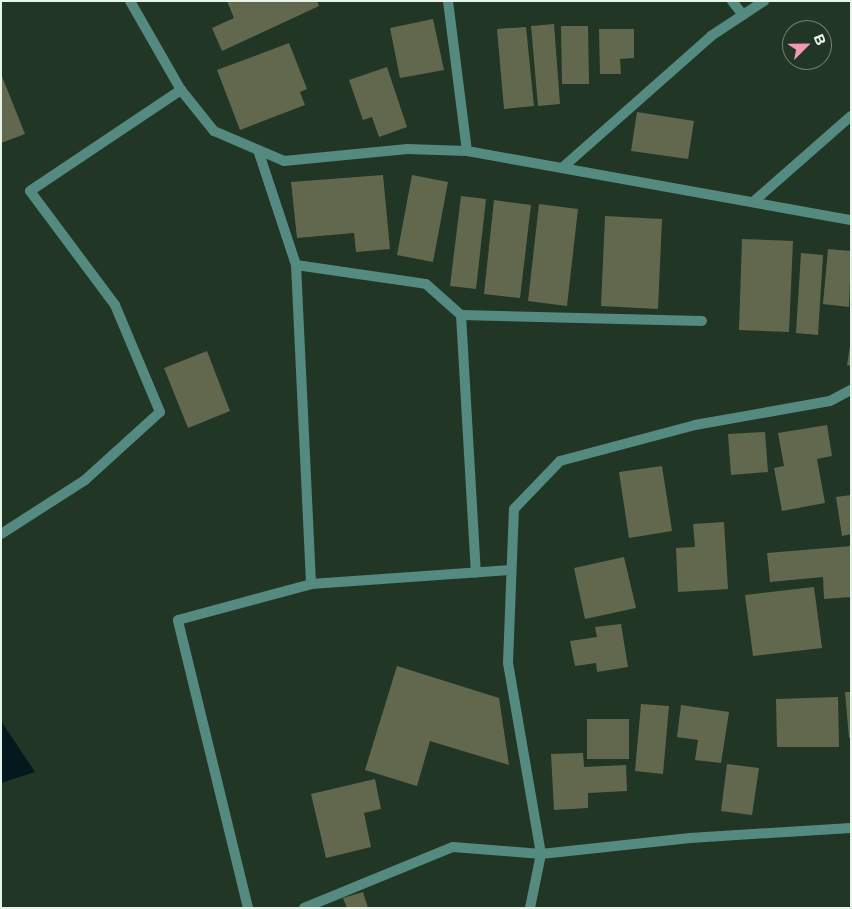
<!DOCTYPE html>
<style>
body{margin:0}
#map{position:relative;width:852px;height:909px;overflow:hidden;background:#223625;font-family:Montserrat,sans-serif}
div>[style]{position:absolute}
.water>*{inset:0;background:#03191d}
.building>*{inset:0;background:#62684e}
.street>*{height:10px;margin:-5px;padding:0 5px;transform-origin:5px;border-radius:5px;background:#548a7f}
span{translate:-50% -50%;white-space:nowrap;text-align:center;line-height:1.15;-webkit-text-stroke:4px #223625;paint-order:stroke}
.frame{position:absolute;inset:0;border:2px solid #e7f4e9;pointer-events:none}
.north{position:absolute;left:782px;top:20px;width:50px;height:50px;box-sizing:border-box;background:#223625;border:1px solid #718273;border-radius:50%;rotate:67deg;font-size:14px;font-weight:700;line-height:20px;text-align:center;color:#e7f4e9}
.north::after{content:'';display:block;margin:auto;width:18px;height:22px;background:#f09ab7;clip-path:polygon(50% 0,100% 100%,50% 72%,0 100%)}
</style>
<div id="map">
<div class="water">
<i style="clip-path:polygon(1px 721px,35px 772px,1px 783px)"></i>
</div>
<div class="building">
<i style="clip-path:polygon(227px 1px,317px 1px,319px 6px,222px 51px,212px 28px,234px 18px)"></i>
<i style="clip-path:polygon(433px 19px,444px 70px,400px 78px,390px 28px)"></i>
<i style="clip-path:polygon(554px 24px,560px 104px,538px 106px,531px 26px)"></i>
<i style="clip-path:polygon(561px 26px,588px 26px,589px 84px,562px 84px)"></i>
<i style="clip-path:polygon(526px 27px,534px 106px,504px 109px,497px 29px)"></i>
<i style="clip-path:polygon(599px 29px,634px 29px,634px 58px,620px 59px,621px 74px,600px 74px)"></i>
<i style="clip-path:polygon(289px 43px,307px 89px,300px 92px,305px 105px,240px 130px,217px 70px)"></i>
<i style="clip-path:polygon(387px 67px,407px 127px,379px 137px,372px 117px,363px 120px,349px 80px)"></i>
<i style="clip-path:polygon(1px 74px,25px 134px,1px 143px)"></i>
<i style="clip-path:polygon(637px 112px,694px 121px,688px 159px,631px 151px)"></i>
<i style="clip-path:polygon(383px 175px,390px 249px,356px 252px,354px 233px,297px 238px,291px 182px)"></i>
<i style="clip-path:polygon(412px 175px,448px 182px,433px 262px,397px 255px)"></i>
<i style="clip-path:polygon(461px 196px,486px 199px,476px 289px,450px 286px)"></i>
<i style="clip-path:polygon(494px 200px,531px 205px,520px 298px,484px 294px)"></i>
<i style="clip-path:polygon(539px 204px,578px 209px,567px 306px,528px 301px)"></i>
<i style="clip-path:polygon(605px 216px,662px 219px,658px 309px,601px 306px)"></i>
<i style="clip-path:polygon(742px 239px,793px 241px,789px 332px,739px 330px)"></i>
<i style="clip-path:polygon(828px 249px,851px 251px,849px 307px,823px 304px)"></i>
<i style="clip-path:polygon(801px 253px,823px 255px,818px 335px,796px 333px)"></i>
<i style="clip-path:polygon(850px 346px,851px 346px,851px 366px,847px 365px)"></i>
<i style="clip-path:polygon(207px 351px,230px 411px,188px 428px,164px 368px)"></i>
<i style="clip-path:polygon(827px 425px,832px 456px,817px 459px,825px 503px,782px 511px,774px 468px,784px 466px,778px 433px)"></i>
<i style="clip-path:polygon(765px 432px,768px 472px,731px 475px,728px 434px)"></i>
<i style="clip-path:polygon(662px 466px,672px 531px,629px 538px,619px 472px)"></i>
<i style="clip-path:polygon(851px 495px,851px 534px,842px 536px,836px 497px)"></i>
<i style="clip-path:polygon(724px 522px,728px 589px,678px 592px,676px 548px,695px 547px,693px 524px)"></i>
<i style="clip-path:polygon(851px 546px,851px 597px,824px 599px,823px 577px,770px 582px,767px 553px)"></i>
<i style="clip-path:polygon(624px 557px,636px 608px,585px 619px,574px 568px)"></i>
<i style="clip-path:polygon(814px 587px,822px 648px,753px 656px,745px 595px)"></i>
<i style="clip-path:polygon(621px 624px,628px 667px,597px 672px,596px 663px,575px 666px,570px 641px,597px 637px,595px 627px)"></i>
<i style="clip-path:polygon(397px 666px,499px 698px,509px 765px,430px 741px,417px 786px,365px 770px)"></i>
<i style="clip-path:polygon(845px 692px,851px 692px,851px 738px,849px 738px)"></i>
<i style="clip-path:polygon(838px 697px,839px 747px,777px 747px,776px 699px)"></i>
<i style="clip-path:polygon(641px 704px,669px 706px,663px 774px,635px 771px)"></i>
<i style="clip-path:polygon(681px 705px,729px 712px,721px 763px,695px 760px,698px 740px,677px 737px)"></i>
<i style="clip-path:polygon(587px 719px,629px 719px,629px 759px,587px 759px)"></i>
<i style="clip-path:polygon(583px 753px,584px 767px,626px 765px,627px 791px,588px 793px,588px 808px,554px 810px,551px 754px)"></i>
<i style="clip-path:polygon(727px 764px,759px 768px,752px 815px,721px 811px)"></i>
<i style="clip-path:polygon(375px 779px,381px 809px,364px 813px,371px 847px,326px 858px,311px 794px)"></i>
<i style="clip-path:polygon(363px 892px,368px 908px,347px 908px,343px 898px)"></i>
</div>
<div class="street">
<i style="left:130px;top:1px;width:103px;rotate:60.2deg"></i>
<i style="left:181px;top:90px;width:53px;rotate:51.2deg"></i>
<i style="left:214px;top:131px;width:76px;rotate:23.2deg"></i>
<i style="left:284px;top:161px;width:124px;rotate:-5.6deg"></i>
<i style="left:407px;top:149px;width:60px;rotate:1.9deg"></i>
<i style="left:467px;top:151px;width:390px;rotate:10.2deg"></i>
<i style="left:448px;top:1px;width:151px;rotate:82.8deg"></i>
<i style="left:732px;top:1px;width:18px;rotate:52deg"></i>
<i style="left:258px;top:150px;width:121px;rotate:71.7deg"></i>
<i style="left:296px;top:265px;width:319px;rotate:87.3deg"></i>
<i style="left:562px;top:168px;width:199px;rotate:-41.5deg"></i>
<i style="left:711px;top:36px;width:64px;rotate:-33.4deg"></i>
<i style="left:753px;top:202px;width:130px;rotate:-41.3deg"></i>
<i style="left:296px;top:265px;width:131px;rotate:8.3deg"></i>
<i style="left:426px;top:284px;width:47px;rotate:41.5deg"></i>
<i style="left:461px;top:315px;width:241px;rotate:1.4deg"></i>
<i style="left:461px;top:315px;width:258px;rotate:86.7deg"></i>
<i style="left:1px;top:534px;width:100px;rotate:-32.7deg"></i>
<i style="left:85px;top:480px;width:101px;rotate:-42.2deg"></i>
<i style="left:160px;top:412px;width:116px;rotate:-112.8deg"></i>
<i style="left:115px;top:305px;width:142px;rotate:-126.7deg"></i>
<i style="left:30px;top:191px;width:182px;rotate:-33.8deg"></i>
<i style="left:248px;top:908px;width:296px;rotate:-103.7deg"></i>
<i style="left:178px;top:620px;width:138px;rotate:-15.1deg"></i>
<i style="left:311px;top:584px;width:200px;rotate:-4deg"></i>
<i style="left:304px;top:908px;width:161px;rotate:-22.3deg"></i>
<i style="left:453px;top:847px;width:88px;rotate:4.5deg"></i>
<i style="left:541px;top:854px;width:150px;rotate:-6.1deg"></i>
<i style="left:690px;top:838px;width:161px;rotate:-3.6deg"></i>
<i style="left:530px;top:908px;width:55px;rotate:-78.5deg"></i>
<i style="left:541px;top:854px;width:194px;rotate:-99.8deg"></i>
<i style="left:508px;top:663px;width:154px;rotate:-87.8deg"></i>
<i style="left:514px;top:509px;width:66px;rotate:-46.2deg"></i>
<i style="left:560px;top:461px;width:140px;rotate:-14.9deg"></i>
<i style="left:695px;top:425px;width:137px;rotate:-10.1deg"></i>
<i style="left:830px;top:401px;width:24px;rotate:-28deg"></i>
</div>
<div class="frame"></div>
<div class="north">B</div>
</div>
